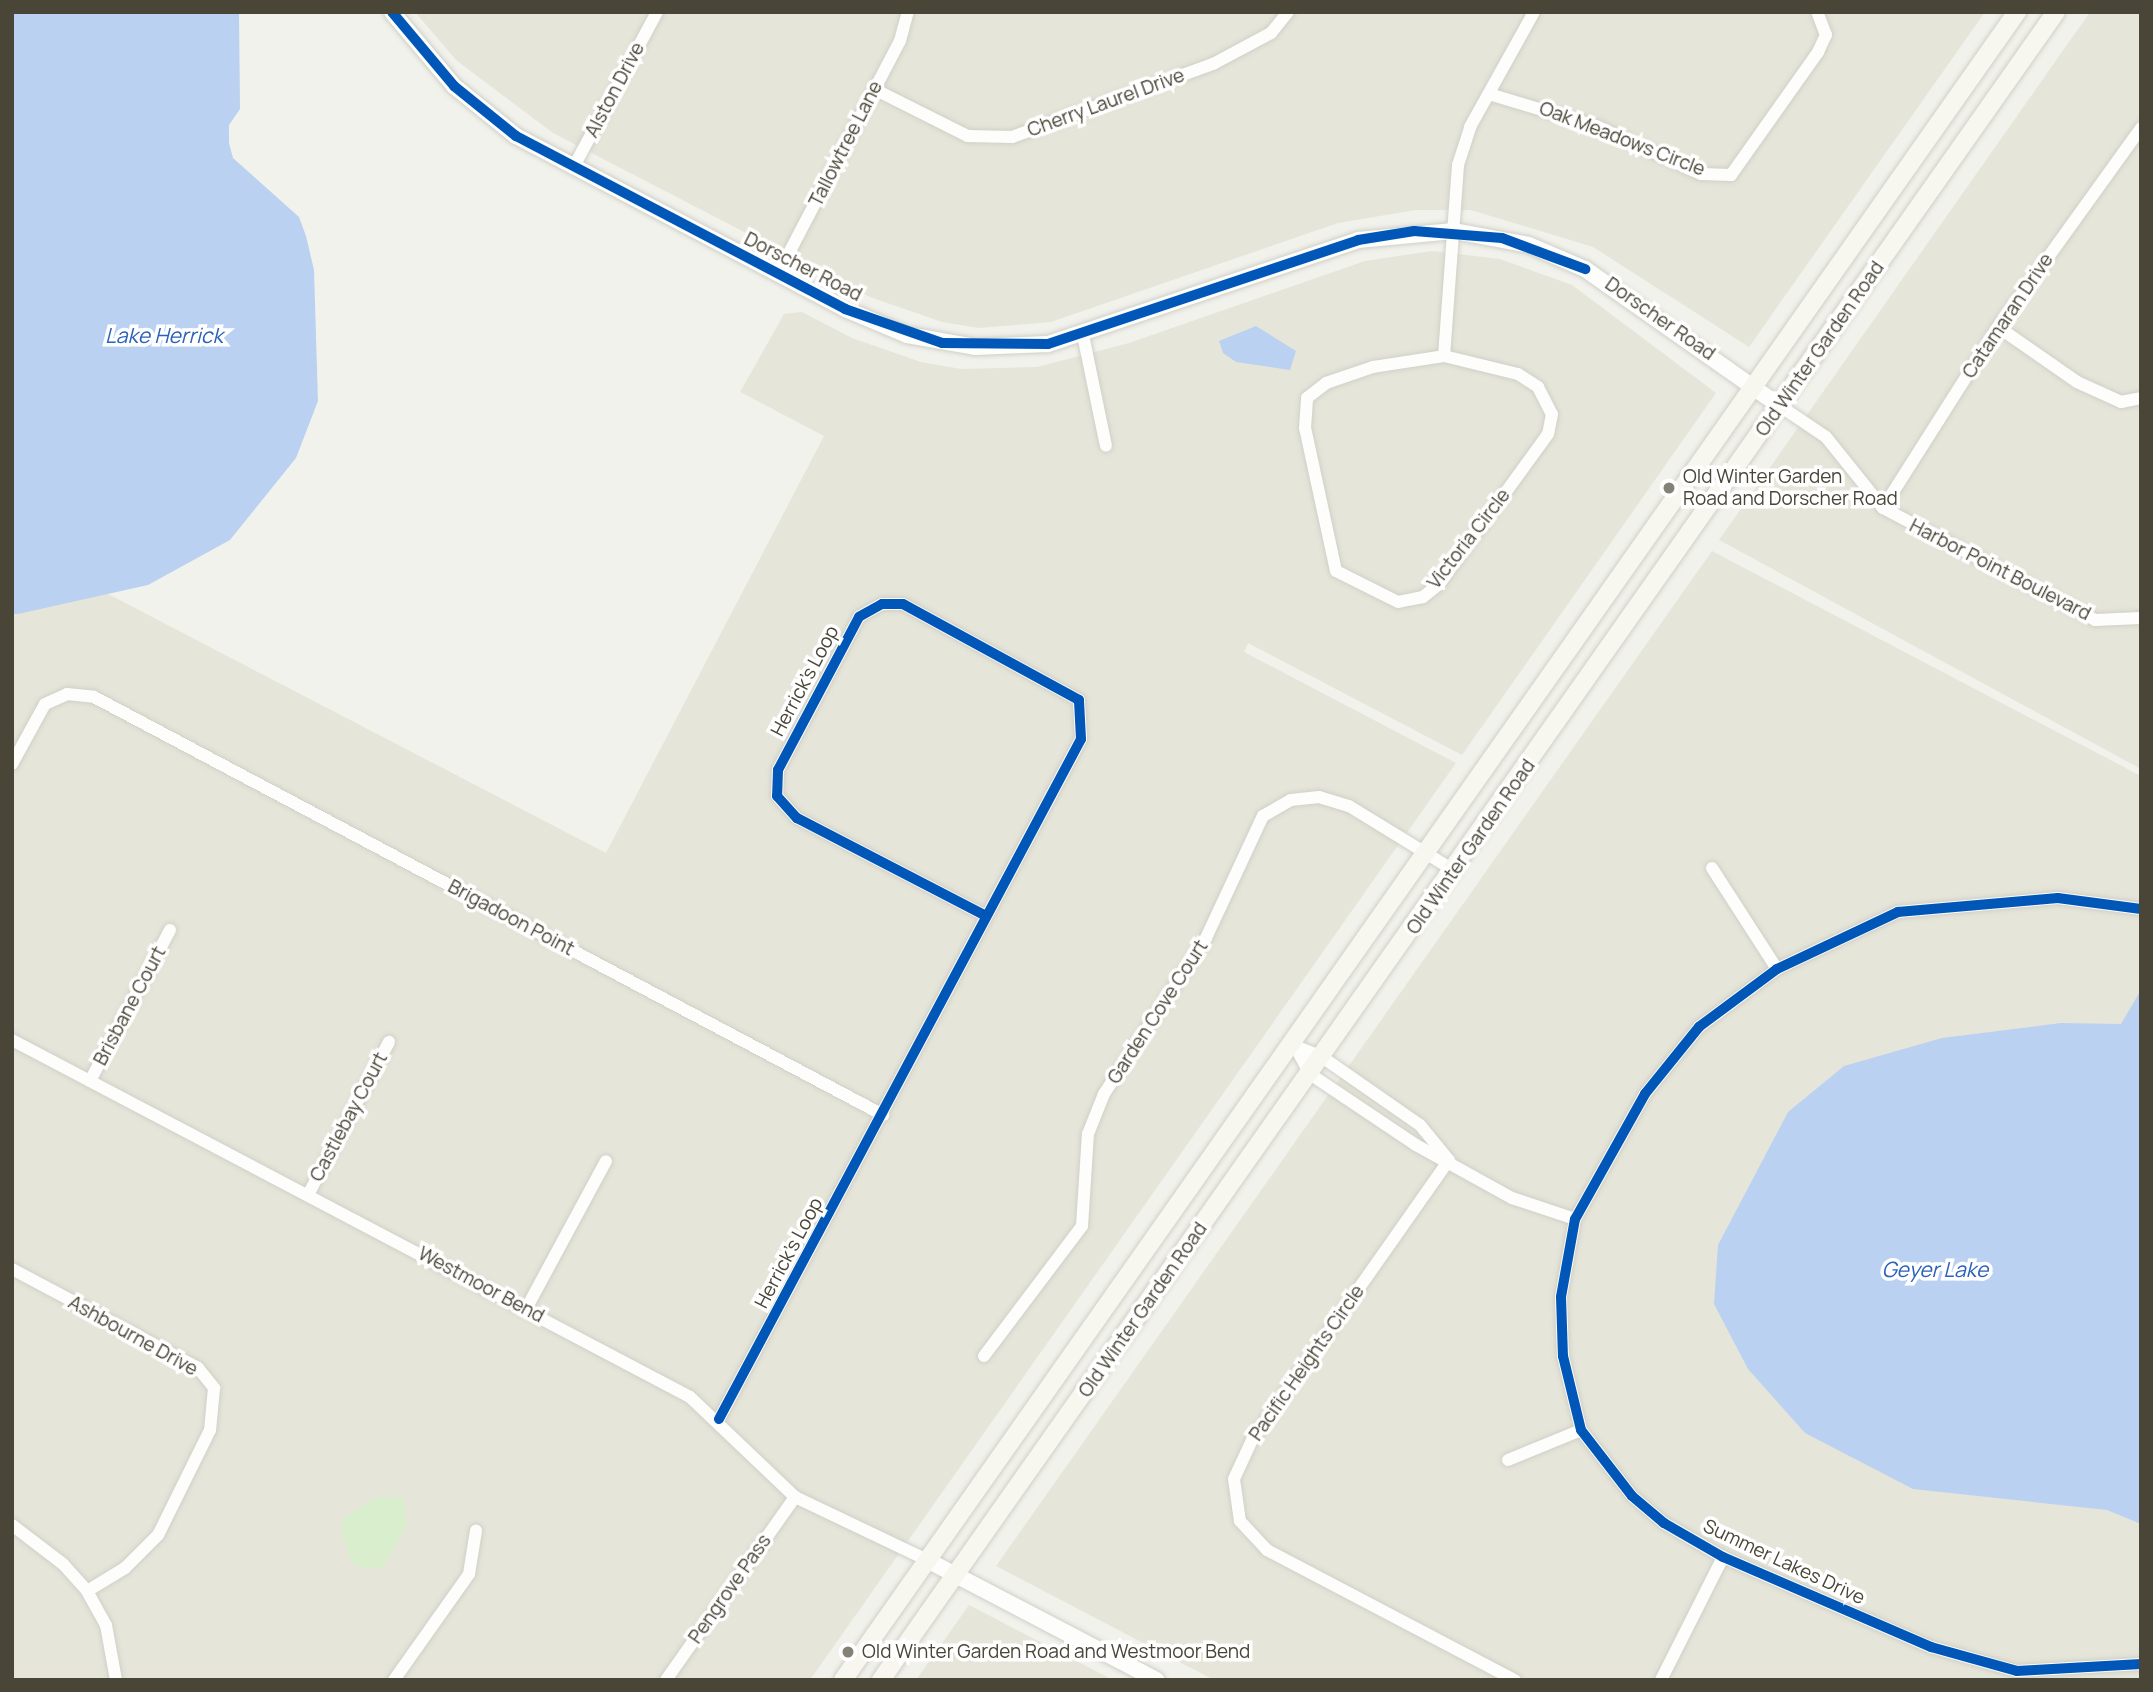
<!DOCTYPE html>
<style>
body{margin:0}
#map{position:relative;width:2153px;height:1692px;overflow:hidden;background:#f2f2ec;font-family:Manrope,sans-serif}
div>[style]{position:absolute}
.residential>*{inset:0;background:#e6e5d9}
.green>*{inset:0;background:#d9eecc}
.water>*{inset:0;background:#bbd1f1}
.roads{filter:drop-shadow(0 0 2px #d0d0c9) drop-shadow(0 0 2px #d0d0c9)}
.minor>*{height:12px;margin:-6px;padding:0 6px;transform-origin:6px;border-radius:6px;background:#fdfdfc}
.tertiary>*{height:16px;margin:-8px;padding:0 8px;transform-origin:8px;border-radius:8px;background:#fdfdfc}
.secondary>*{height:18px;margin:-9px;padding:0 9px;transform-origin:9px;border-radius:9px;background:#f7f6ef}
.cycleway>*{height:10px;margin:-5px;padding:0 5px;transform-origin:5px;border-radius:5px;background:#0057b8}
.dots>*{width:19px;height:19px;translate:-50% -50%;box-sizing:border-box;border:4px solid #fff;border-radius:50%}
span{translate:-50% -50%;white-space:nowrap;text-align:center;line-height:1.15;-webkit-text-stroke:7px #fff;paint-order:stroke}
.street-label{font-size:19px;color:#494537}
.poi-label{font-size:19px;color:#494537}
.left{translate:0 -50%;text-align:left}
.water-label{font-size:21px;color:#2c62b9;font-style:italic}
.frame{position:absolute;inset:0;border:14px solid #494537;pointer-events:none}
</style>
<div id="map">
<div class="residential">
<i style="clip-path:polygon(415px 12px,1985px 12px,1749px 347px,1593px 247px,1471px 210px,1416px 210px,1338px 223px,1051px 322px,979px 328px,942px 322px,870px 297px,553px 133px,456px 60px)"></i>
<i style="clip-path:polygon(2090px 12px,2141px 12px,2141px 769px,1719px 540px)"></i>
<i style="clip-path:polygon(1432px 251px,1500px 259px,1572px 285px,1716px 393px,1462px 755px,1248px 643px,1244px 652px,1456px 763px,810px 1680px,12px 1680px,12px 544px,606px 853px,824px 436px,740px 392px,784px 314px,802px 312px,852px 338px,921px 362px,961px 369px,1037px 367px,1129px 343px,1365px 261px)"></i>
<i style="clip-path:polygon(1712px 551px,2141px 776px,2141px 1680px,1214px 1680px,996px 1566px)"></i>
<i style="clip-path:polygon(969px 1605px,1113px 1680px,916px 1680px)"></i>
</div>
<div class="green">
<i style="clip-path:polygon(376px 1497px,404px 1497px,406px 1527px,383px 1567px,366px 1569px,353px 1564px,341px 1531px,345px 1517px)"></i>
</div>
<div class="water">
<i style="clip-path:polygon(12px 12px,239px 12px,240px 109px,229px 125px,229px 143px,233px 158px,299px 217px,306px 236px,314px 270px,318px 401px,296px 458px,230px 540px,148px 585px,18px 614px,12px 614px)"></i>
<i style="clip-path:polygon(1256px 326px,1296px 351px,1290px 370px,1236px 362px,1223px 353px,1219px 341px)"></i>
<i style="clip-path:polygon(2141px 990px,2141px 1524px,2107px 1510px,1913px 1489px,1805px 1433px,1748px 1369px,1714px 1304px,1718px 1245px,1788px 1112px,1844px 1066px,1942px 1038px,2061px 1023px,2121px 1024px)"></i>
</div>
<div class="roads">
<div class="minor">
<i style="left:874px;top:89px;width:105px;rotate:26.6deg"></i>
<i style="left:968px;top:136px;width:44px;rotate:1.3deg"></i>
<i style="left:1012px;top:137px;width:214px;rotate:-20deg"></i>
<i style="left:1213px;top:64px;width:66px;rotate:-28.1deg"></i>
<i style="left:1271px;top:33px;width:27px;rotate:-51deg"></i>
<i style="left:1489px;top:94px;width:112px;rotate:16.7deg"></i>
<i style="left:1596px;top:126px;width:115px;rotate:24.6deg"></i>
<i style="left:1701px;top:174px;width:30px;rotate:2deg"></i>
<i style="left:1731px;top:175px;width:151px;rotate:-54.7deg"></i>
<i style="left:1818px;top:52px;width:19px;rotate:-65deg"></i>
<i style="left:1826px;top:35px;width:25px;rotate:-111deg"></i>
<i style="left:573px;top:168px;width:177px;rotate:-61.7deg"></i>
<i style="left:778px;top:274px;width:263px;rotate:-62.4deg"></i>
<i style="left:900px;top:41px;width:30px;rotate:-75deg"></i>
<i style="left:1998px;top:327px;width:96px;rotate:34.8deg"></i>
<i style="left:2077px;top:382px;width:48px;rotate:24.4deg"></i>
<i style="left:2121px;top:402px;width:20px;rotate:-11deg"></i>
<i style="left:1083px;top:335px;width:113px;rotate:78.3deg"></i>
<i style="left:1444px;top:356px;width:76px;rotate:13.7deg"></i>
<i style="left:1518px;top:374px;width:24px;rotate:33deg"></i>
<i style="left:1538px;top:387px;width:30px;rotate:63deg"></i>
<i style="left:1552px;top:414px;width:20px;rotate:101deg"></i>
<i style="left:1548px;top:434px;width:185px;rotate:126deg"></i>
<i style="left:1439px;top:584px;width:21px;rotate:141deg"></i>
<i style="left:1423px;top:597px;width:25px;rotate:169deg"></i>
<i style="left:1398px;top:602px;width:69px;rotate:-153.4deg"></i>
<i style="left:1336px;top:571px;width:146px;rotate:-102.2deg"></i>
<i style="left:1305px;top:428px;width:30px;rotate:-86deg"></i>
<i style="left:1307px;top:398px;width:24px;rotate:-38deg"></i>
<i style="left:1326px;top:383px;width:50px;rotate:-18.8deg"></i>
<i style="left:1373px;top:367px;width:72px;rotate:-8.8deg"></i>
<i style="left:1444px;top:356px;width:192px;rotate:-85.8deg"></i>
<i style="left:1458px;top:165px;width:40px;rotate:-72deg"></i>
<i style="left:1470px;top:127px;width:132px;rotate:-60.9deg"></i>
<i style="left:1780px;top:406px;width:55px;rotate:34deg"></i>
<i style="left:1826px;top:437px;width:91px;rotate:51.2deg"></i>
<i style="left:1883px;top:508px;width:240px;rotate:27.8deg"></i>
<i style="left:2095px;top:620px;width:46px;rotate:-2.5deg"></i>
<i style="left:1883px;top:508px;width:214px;rotate:-57.6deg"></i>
<i style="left:1998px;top:327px;width:245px;rotate:-54.3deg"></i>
<i style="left:12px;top:764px;width:68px;rotate:-61.2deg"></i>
<i style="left:45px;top:704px;width:24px;rotate:-24deg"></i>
<i style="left:67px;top:694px;width:27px;rotate:6deg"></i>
<i style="left:94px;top:697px;width:893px;rotate:27.91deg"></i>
<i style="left:1712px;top:868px;width:120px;rotate:57.2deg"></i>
<i style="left:2141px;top:909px;width:84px;rotate:-172.5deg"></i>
<i style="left:2058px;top:898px;width:161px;rotate:175deg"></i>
<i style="left:1898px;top:912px;width:134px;rotate:154.8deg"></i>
<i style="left:1777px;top:969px;width:97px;rotate:143.4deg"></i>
<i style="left:1699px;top:1027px;width:86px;rotate:128.9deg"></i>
<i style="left:1645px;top:1094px;width:143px;rotate:119.2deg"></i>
<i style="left:1575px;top:1219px;width:79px;rotate:100.2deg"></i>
<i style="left:1561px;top:1297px;width:59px;rotate:88.1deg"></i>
<i style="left:1563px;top:1356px;width:76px;rotate:76.3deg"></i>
<i style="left:1581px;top:1430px;width:83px;rotate:52.3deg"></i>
<i style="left:1632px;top:1496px;width:42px;rotate:40.2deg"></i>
<i style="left:1664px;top:1523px;width:68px;rotate:30deg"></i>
<i style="left:1723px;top:1557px;width:227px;rotate:23.4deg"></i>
<i style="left:1931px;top:1647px;width:89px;rotate:15.6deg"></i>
<i style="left:2017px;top:1671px;width:124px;rotate:-3.2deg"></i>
<i style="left:12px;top:1040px;width:766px;rotate:27.77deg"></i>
<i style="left:690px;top:1397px;width:145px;rotate:43.6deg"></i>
<i style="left:795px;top:1497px;width:146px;rotate:25.5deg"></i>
<i style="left:1295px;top:1046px;width:32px;rotate:62deg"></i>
<i style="left:1310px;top:1074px;width:128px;rotate:33.8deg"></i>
<i style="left:1416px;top:1145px;width:110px;rotate:28.9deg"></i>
<i style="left:1512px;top:1198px;width:66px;rotate:18.4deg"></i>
<i style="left:1295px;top:1046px;width:29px;rotate:22deg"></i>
<i style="left:1322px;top:1057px;width:119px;rotate:34.8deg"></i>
<i style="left:1420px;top:1125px;width:43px;rotate:50.7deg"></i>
<i style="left:90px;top:1081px;width:171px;rotate:-62.1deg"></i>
<i style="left:1449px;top:1160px;width:342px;rotate:125.1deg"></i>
<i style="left:1252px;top:1440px;width:43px;rotate:114.8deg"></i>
<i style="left:1234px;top:1479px;width:42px;rotate:81.9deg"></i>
<i style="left:1240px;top:1521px;width:40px;rotate:47deg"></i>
<i style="left:1267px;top:1550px;width:280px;rotate:27.7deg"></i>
<i style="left:309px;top:1193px;width:171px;rotate:-62.1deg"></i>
<i style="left:12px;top:1269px;width:211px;rotate:28deg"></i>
<i style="left:198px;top:1368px;width:26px;rotate:51deg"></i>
<i style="left:214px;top:1388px;width:42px;rotate:95.4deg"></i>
<i style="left:210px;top:1430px;width:117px;rotate:116.3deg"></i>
<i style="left:158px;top:1535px;width:47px;rotate:135deg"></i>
<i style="left:125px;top:1568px;width:44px;rotate:148.8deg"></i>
<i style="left:526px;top:1309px;width:168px;rotate:-61.6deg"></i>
<i style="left:984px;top:1356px;width:163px;rotate:-53deg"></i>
<i style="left:1082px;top:1226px;width:92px;rotate:-86.3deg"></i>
<i style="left:1088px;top:1134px;width:43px;rotate:-68.2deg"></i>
<i style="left:1104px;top:1094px;width:186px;rotate:-56.8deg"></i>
<i style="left:1206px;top:938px;width:135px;rotate:-65deg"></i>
<i style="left:1263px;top:816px;width:32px;rotate:-30deg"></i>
<i style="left:1291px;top:800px;width:28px;rotate:-6deg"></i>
<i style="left:1319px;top:797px;width:31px;rotate:17deg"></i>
<i style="left:1349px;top:806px;width:124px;rotate:31.5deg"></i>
<i style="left:719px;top:1419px;width:770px;rotate:-61.97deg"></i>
<i style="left:1081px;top:739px;width:39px;rotate:-93deg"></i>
<i style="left:1079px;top:700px;width:200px;rotate:-151.4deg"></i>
<i style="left:903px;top:604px;width:21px;rotate:180deg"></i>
<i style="left:882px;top:604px;width:26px;rotate:151deg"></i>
<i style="left:859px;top:617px;width:173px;rotate:117.9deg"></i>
<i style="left:778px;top:770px;width:26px;rotate:92deg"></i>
<i style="left:777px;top:796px;width:30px;rotate:48deg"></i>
<i style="left:797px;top:818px;width:213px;rotate:27.4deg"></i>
<i style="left:1508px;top:1460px;width:79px;rotate:-22.3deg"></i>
<i style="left:12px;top:1525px;width:64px;rotate:37.4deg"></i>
<i style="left:63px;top:1564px;width:36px;rotate:48deg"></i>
<i style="left:87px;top:1591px;width:39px;rotate:61deg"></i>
<i style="left:106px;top:1625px;width:56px;rotate:79.7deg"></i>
<i style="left:394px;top:1680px;width:130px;rotate:-54.7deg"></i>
<i style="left:469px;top:1574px;width:44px;rotate:-80.8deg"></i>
<i style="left:666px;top:1680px;width:224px;rotate:-54.8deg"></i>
<i style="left:1661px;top:1680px;width:138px;rotate:-63.2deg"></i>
</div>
<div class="tertiary">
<i style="left:392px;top:12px;width:97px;rotate:50deg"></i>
<i style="left:454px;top:86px;width:80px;rotate:38.9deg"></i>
<i style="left:516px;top:136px;width:372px;rotate:27.7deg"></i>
<i style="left:845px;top:309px;width:67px;rotate:22.8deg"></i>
<i style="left:907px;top:335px;width:69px;rotate:10deg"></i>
<i style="left:975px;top:347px;width:73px;rotate:-2.4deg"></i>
<i style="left:1048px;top:344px;width:327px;rotate:-18.5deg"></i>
<i style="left:1358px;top:240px;width:96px;rotate:-5.4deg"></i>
<i style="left:1454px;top:231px;width:76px;rotate:10.6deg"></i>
<i style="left:1529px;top:245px;width:61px;rotate:23.2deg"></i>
<i style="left:1585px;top:269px;width:238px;rotate:35.1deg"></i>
<i style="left:927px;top:1560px;width:259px;rotate:27.6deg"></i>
</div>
<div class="secondary">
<i style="left:843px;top:1680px;width:2040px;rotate:-54.86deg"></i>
<i style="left:881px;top:1680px;width:2040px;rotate:-54.84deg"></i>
</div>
</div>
<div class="cycleway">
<i style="left:392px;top:12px;width:97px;rotate:50deg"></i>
<i style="left:454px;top:86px;width:80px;rotate:38.9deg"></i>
<i style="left:516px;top:136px;width:372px;rotate:27.7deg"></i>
<i style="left:845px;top:309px;width:103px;rotate:19.3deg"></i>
<i style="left:942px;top:343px;width:106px;rotate:0.5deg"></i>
<i style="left:1048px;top:344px;width:327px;rotate:-18.5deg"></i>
<i style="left:1358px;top:240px;width:57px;rotate:-9.1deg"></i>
<i style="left:1414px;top:231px;width:88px;rotate:4.5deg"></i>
<i style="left:1502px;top:238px;width:89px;rotate:20.5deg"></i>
<i style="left:2141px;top:909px;width:84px;rotate:-172.5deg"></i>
<i style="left:2058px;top:898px;width:161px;rotate:175deg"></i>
<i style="left:1898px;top:912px;width:134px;rotate:154.8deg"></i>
<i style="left:1777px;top:969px;width:97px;rotate:143.4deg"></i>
<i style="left:1699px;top:1027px;width:86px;rotate:128.9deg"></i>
<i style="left:1645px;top:1094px;width:143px;rotate:119.2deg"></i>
<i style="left:1575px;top:1219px;width:79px;rotate:100.2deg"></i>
<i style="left:1561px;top:1297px;width:59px;rotate:88.1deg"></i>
<i style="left:1563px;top:1356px;width:76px;rotate:76.3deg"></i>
<i style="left:1581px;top:1430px;width:83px;rotate:52.3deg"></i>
<i style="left:1632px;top:1496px;width:42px;rotate:40.2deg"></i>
<i style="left:1664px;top:1523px;width:68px;rotate:30deg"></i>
<i style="left:1723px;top:1557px;width:227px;rotate:23.4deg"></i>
<i style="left:1931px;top:1647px;width:89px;rotate:15.6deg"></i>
<i style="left:2017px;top:1671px;width:124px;rotate:-3.2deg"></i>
<i style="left:719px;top:1419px;width:770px;rotate:-61.97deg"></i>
<i style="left:1081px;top:739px;width:39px;rotate:-93deg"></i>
<i style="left:1079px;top:700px;width:200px;rotate:-151.4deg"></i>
<i style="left:903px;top:604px;width:21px;rotate:180deg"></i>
<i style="left:882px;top:604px;width:26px;rotate:151deg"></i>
<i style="left:859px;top:617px;width:173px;rotate:117.9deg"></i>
<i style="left:778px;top:770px;width:26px;rotate:92deg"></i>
<i style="left:777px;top:796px;width:30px;rotate:48deg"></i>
<i style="left:797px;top:818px;width:213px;rotate:27.4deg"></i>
</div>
<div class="dots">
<i style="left:1669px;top:488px;background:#848276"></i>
<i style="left:848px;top:1652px;background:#848276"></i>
</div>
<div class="street-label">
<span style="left:615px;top:90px;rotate:-62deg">Alston Drive</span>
<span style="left:1106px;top:103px;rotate:-20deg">Cherry Laurel Drive</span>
<span style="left:1622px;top:139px;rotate:21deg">Oak Meadows Circle</span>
<span style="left:846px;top:144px;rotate:-63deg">Tallowtree Lane</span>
<span style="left:803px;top:267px;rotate:27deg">Dorscher Road</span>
<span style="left:2008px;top:316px;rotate:-56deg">Catamaran Drive</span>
<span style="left:1660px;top:319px;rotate:35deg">Dorscher Road</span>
<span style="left:1820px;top:349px;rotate:-55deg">Old Winter Garden Road</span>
<span style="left:1469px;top:539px;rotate:-52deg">Victoria Circle</span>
<span style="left:2000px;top:570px;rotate:27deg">Harbor Point Boulevard</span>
<span style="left:805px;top:681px;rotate:-62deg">Herrick's Loop</span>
<span style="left:1471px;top:847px;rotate:-55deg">Old Winter Garden Road</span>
<span style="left:511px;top:918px;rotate:28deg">Brigadoon Point</span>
<span style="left:130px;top:1006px;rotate:-62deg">Brisbane Court</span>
<span style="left:1158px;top:1012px;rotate:-57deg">Garden Cove Court</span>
<span style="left:349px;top:1117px;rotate:-62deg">Castlebay Court</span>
<span style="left:789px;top:1253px;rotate:-62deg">Herrick's Loop</span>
<span style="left:481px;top:1285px;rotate:28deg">Westmoor Bend</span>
<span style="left:1143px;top:1310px;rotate:-55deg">Old Winter Garden Road</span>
<span style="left:133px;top:1336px;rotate:29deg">Ashbourne Drive</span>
<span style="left:1307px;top:1363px;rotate:-55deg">Pacific Heights Circle</span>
<span style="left:1784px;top:1562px;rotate:25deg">Summer Lakes Drive</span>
<span style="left:730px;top:1589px;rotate:-55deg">Pengrove Pass</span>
</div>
<div class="poi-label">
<span class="left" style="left:1683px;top:488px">Old Winter Garden<br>Road and Dorscher Road</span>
<span class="left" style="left:862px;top:1652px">Old Winter Garden Road and Westmoor Bend</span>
</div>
<div class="water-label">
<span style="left:164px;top:335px">Lake Herrick</span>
<span style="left:1935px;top:1269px">Geyer Lake</span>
</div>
<div class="frame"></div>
</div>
